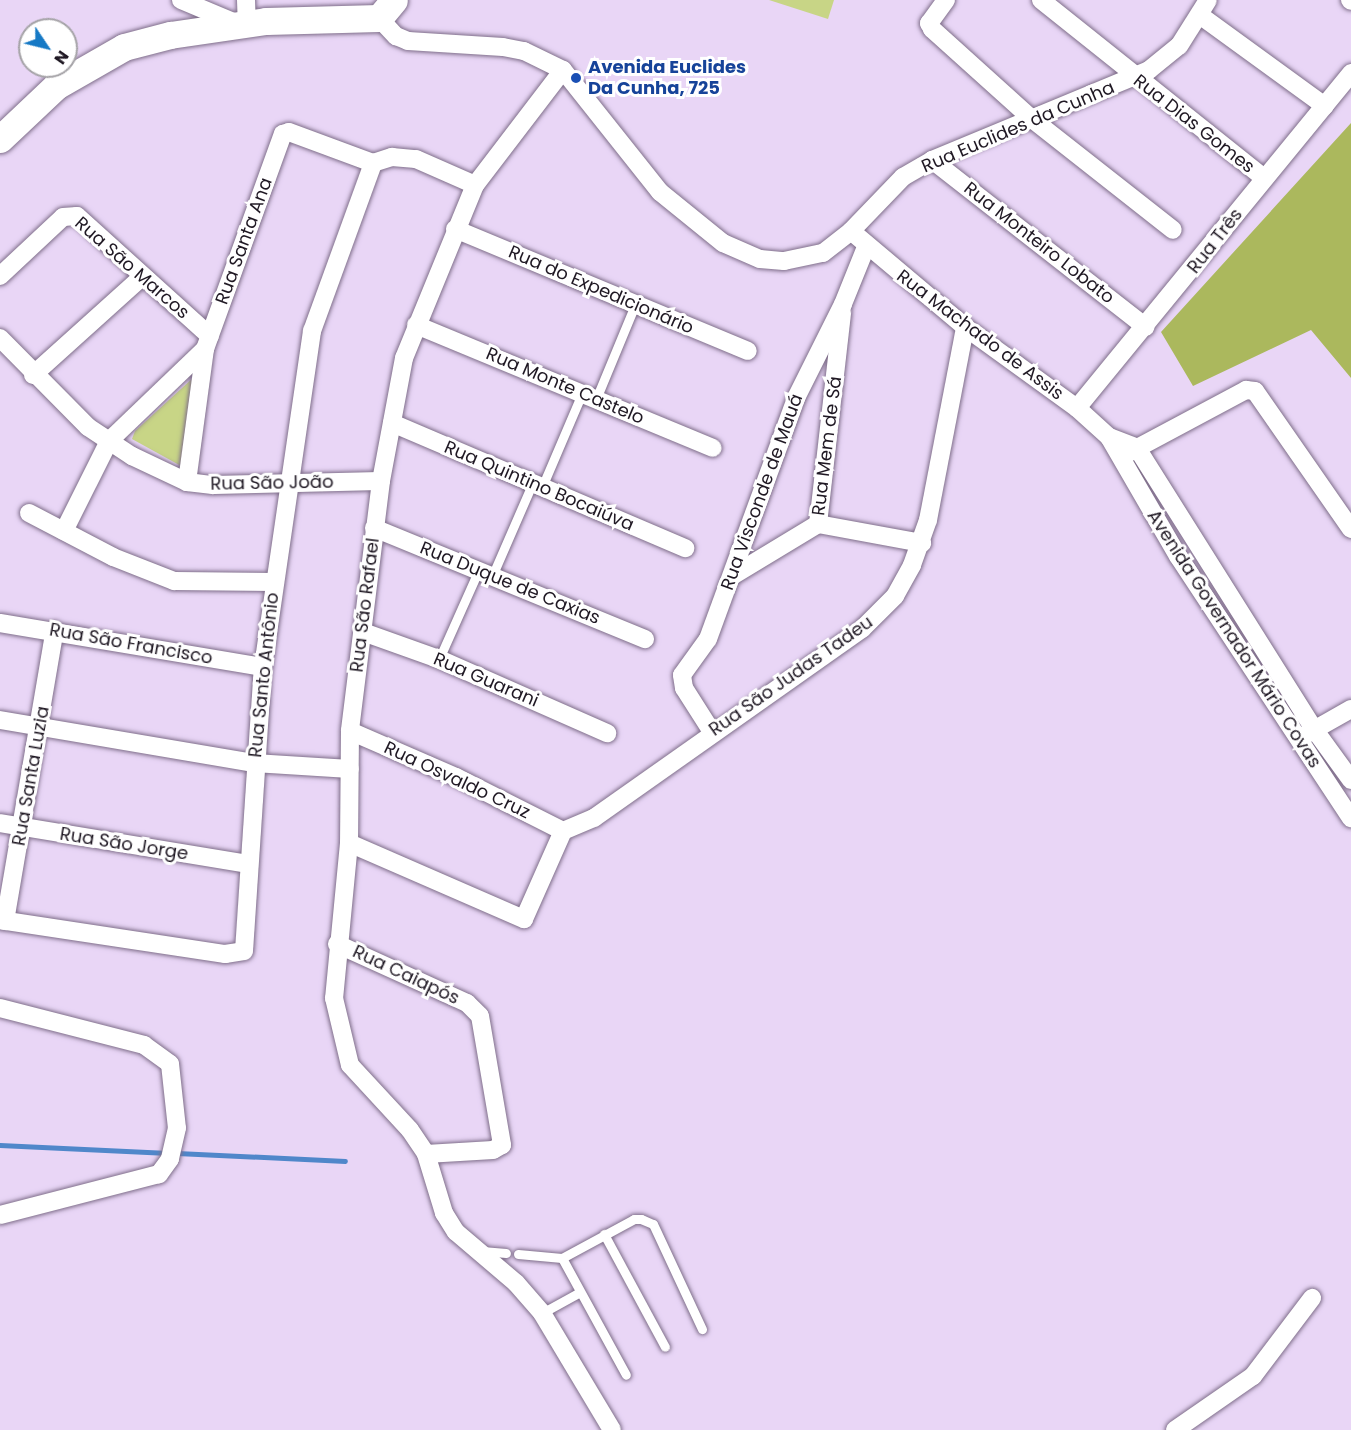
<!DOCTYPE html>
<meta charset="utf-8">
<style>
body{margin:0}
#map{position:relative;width:1351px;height:1430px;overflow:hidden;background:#e9d6f6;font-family:Poppins,sans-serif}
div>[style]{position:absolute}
.green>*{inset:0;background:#c8d586}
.forest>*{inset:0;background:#abb85d}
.stream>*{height:4.5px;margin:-2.25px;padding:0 2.25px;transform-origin:2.25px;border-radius:2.25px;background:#5087ca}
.roads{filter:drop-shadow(0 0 2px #7f6e8a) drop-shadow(0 0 2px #7f6e8a)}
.lane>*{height:9px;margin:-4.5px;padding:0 4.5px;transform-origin:4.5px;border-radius:4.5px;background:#fff}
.street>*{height:18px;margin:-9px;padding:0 9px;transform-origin:9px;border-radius:9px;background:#fff}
.secondary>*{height:27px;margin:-13.5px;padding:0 13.5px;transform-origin:13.5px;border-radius:13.5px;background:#fff}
.dots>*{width:16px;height:16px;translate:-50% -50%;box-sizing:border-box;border:3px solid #fff;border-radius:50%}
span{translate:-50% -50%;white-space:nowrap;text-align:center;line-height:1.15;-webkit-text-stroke:6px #fff;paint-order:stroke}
.transit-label{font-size:18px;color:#164399;font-weight:700}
.left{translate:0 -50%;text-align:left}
.street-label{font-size:18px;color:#1f1823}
.north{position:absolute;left:18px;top:18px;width:60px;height:60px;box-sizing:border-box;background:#fff;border:2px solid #a5a3a7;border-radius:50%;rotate:125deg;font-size:16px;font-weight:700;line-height:24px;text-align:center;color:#1f1823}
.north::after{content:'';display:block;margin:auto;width:21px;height:27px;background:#1679c5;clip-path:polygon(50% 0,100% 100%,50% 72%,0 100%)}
</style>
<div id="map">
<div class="green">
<i style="clip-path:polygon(769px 0,834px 0,828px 19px)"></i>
<i style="clip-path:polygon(194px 377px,181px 466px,132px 439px,135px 431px)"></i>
</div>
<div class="forest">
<i style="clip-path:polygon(1351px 123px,1351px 378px,1311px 330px,1193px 386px,1161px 332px)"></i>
</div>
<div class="stream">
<i style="left:0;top:1145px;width:168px;rotate:2.7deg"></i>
<i style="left:177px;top:1153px;width:168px;rotate:2.7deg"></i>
</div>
<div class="roads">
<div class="lane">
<i style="left:596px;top:399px;width:102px;rotate:-67.5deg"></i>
<i style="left:542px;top:487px;width:102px;rotate:-66.9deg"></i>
<i style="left:493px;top:574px;width:100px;rotate:-66.5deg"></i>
<i style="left:439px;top:659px;width:98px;rotate:-66deg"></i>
<i style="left:604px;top:1234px;width:128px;rotate:61.6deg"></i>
<i style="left:482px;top:1251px;width:24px;rotate:5deg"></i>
<i style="left:518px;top:1254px;width:44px;rotate:5.2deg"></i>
<i style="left:562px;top:1258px;width:82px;rotate:-28.4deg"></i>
<i style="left:634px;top:1219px;width:7px"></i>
<i style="left:641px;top:1219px;width:13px;rotate:23deg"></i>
<i style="left:653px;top:1224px;width:116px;rotate:65deg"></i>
<i style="left:562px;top:1258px;width:133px;rotate:61.3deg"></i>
<i style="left:542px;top:1313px;width:43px;rotate:-28.9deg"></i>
</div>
<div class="street">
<i style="left:181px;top:0;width:62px;rotate:22.8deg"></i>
<i style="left:246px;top:0;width:24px;rotate:88deg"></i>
<i style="left:946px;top:0;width:29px;rotate:126deg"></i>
<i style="left:929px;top:23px;width:7px;rotate:63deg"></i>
<i style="left:932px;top:29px;width:135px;rotate:42deg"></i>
<i style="left:1032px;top:119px;width:179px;rotate:38.2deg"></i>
<i style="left:1041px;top:0;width:285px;rotate:38.6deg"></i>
<i style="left:1350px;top:0;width:1px;rotate:45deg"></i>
<i style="left:1201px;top:16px;width:153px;rotate:36deg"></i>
<i style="left:379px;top:18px;width:25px;rotate:47deg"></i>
<i style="left:396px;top:36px;width:13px;rotate:23deg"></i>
<i style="left:408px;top:41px;width:95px;rotate:3.6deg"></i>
<i style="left:503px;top:47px;width:21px;rotate:11deg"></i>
<i style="left:524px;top:51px;width:43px;rotate:26deg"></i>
<i style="left:563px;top:70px;width:156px;rotate:51.5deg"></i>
<i style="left:660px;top:192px;width:81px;rotate:39deg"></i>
<i style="left:723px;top:243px;width:40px;rotate:23.4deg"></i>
<i style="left:760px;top:259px;width:24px;rotate:5deg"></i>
<i style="left:784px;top:261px;width:40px;rotate:-12deg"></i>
<i style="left:823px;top:253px;width:36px;rotate:-38deg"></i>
<i style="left:851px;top:231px;width:75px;rotate:-46.1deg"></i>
<i style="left:903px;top:177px;width:34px;rotate:-30deg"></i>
<i style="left:932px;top:160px;width:235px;rotate:-22.5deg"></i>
<i style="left:1149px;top:70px;width:38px;rotate:-39deg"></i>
<i style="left:1179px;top:46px;width:54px;rotate:-57.8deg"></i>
<i style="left:563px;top:70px;width:145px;rotate:127.4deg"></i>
<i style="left:475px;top:185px;width:187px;rotate:112.3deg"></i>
<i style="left:404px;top:358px;width:125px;rotate:100.6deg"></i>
<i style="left:381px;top:481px;width:252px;rotate:97.1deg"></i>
<i style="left:350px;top:731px;width:112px;rotate:90.5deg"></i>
<i style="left:349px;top:843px;width:156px;rotate:95.5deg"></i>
<i style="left:334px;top:998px;width:69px;rotate:76.6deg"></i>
<i style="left:350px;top:1065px;width:88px;rotate:47.3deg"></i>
<i style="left:410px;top:1130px;width:29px;rotate:56deg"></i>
<i style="left:426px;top:1154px;width:62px;rotate:73deg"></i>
<i style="left:444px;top:1213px;width:22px;rotate:58deg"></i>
<i style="left:456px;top:1232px;width:79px;rotate:40.4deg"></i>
<i style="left:516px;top:1283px;width:40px;rotate:49deg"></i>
<i style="left:542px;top:1313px;width:136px;rotate:59.1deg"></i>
<i style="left:932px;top:160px;width:271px;rotate:38deg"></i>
<i style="left:455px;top:229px;width:317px;rotate:22.6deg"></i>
<i style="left:851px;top:231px;width:149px;rotate:40.1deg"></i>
<i style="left:965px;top:327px;width:138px;rotate:35.9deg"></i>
<i style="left:1077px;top:408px;width:43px;rotate:42.2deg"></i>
<i style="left:1109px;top:437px;width:30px;rotate:21deg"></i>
<i style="left:1137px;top:448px;width:332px;rotate:57.8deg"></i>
<i style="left:1314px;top:729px;width:63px;rotate:54deg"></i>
<i style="left:0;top:276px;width:86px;rotate:-43.1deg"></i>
<i style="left:63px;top:217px;width:14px;rotate:-4deg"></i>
<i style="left:77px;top:216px;width:179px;rotate:42.1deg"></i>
<i style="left:416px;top:325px;width:321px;rotate:22.5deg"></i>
<i style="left:0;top:338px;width:125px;rotate:45.3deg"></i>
<i style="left:88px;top:427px;width:53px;rotate:33.4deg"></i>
<i style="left:132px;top:456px;width:61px;rotate:25.3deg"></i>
<i style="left:187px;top:482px;width:26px;rotate:7deg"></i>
<i style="left:213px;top:485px;width:168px;rotate:-1.4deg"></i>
<i style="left:33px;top:375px;width:147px;rotate:-42deg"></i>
<i style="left:1077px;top:408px;width:433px;rotate:-50.7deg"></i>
<i style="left:392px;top:423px;width:319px;rotate:23.1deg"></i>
<i style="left:1109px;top:437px;width:138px;rotate:59.9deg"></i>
<i style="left:1178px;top:556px;width:314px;rotate:56.6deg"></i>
<i style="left:1128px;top:453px;width:134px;rotate:-28.1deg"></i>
<i style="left:1246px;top:390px;width:9px;rotate:6deg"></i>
<i style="left:1255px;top:391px;width:168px;rotate:55.2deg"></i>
<i style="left:187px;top:482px;width:134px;rotate:-82.3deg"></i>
<i style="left:205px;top:349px;width:229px;rotate:-70.1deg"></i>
<i style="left:283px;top:134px;width:6px;rotate:-18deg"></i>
<i style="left:289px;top:132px;width:90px;rotate:20.3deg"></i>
<i style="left:373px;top:163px;width:20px;rotate:-18deg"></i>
<i style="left:392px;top:157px;width:24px;rotate:5deg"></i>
<i style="left:416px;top:159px;width:64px;rotate:23.8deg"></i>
<i style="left:29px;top:513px;width:95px;rotate:27.6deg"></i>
<i style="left:113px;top:557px;width:66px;rotate:21.5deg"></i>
<i style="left:174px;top:581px;width:100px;rotate:0.6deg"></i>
<i style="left:818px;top:524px;width:106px;rotate:10.4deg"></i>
<i style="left:374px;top:528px;width:293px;rotate:22.3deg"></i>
<i style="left:64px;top:531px;width:101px;rotate:-63.4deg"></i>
<i style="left:109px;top:441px;width:133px;rotate:-43.8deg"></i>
<i style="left:732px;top:576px;width:100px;rotate:-31.2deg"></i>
<i style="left:818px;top:524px;width:213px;rotate:-83.5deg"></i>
<i style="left:0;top:623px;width:267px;rotate:9.5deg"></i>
<i style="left:363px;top:632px;width:81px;rotate:19.6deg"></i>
<i style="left:439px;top:659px;width:184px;rotate:23.8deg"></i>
<i style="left:0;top:720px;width:258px;rotate:9.6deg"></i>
<i style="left:254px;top:763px;width:96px;rotate:3.6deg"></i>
<i style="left:350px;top:731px;width:116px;rotate:23.5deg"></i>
<i style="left:456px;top:777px;width:120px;rotate:26.8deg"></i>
<i style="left:712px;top:732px;width:52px;rotate:-122.5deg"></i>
<i style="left:684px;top:688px;width:13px;rotate:-99deg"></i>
<i style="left:682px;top:675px;width:44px;rotate:-54.2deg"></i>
<i style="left:708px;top:639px;width:257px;rotate:-69.9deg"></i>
<i style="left:796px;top:398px;width:105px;rotate:-63.4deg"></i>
<i style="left:843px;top:304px;width:61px;rotate:-68deg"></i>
<i style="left:1305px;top:735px;width:53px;rotate:-29.5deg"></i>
<i style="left:0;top:823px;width:251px;rotate:9.4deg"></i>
<i style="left:349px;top:843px;width:191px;rotate:23.5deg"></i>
<i style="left:524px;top:919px;width:96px;rotate:-66.1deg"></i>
<i style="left:563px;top:831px;width:34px;rotate:-23deg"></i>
<i style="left:594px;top:818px;width:328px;rotate:-35.2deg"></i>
<i style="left:862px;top:629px;width:47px;rotate:-45deg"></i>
<i style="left:895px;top:596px;width:35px;rotate:-61deg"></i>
<i style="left:912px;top:565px;width:48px;rotate:-70.4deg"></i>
<i style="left:928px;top:520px;width:197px;rotate:-79.1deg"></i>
<i style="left:0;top:920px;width:228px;rotate:8.6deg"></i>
<i style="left:225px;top:954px;width:19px;rotate:-9deg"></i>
<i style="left:244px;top:951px;width:285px;rotate:-86.2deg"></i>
<i style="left:263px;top:667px;width:340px;rotate:-81.7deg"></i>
<i style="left:312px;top:331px;width:179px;rotate:-70deg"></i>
<i style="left:5px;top:921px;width:295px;rotate:-80.3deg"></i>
<i style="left:337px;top:944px;width:143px;rotate:24.4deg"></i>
<i style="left:467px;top:1003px;width:18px;rotate:45deg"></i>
<i style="left:480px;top:1016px;width:131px;rotate:80.3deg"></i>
<i style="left:502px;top:1145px;width:10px;rotate:151deg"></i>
<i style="left:493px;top:1150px;width:67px;rotate:176.6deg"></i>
<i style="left:0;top:1008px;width:149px;rotate:14.4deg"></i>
<i style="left:144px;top:1045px;width:32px;rotate:36deg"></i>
<i style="left:170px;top:1064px;width:64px;rotate:83.8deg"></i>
<i style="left:177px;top:1128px;width:32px;rotate:103deg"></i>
<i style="left:170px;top:1159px;width:19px;rotate:126deg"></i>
<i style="left:159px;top:1174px;width:164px;rotate:165.5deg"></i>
<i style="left:1175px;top:1430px;width:95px;rotate:-34.7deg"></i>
<i style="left:1253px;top:1376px;width:98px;rotate:-52.9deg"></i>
</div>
<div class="secondary">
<i style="left:0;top:139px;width:77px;rotate:-43.4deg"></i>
<i style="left:56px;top:86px;width:78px;rotate:-29.8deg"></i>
<i style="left:124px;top:47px;width:48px;rotate:-14.6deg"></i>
<i style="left:170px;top:35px;width:97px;rotate:-8.3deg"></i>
<i style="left:266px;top:21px;width:113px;rotate:-1.5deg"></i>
<i style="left:379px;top:18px;width:23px;rotate:-50deg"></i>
</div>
</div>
<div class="dots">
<i style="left:576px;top:78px;background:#1a4fb4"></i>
</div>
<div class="transit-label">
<span class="left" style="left:588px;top:78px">Avenida Euclides<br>Da Cunha, 725</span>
</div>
<div class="street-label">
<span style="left:1194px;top:124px;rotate:38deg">Rua Dias Gomes</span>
<span style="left:1018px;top:127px;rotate:-23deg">Rua Euclides da Cunha</span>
<span style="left:244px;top:241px;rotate:-70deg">Rua Santa Ana</span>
<span style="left:1215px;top:241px;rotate:-52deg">Rua Três</span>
<span style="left:1039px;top:243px;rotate:38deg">Rua Monteiro Lobato</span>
<span style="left:132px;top:268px;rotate:41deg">Rua São Marcos</span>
<span style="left:601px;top:290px;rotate:23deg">Rua do Expedicionário</span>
<span style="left:980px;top:335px;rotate:37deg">Rua Machado de Assis</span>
<span style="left:565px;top:386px;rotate:23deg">Rua Monte Castelo</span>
<span style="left:827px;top:446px;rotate:-83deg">Rua Mem de Sá</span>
<span style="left:272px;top:483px;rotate:-1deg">Rua São João</span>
<span style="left:539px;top:486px;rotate:23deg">Rua Quintino Bocaiúva</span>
<span style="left:762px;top:492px;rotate:-70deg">Rua Visconde de Mauá</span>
<span style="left:510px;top:583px;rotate:22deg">Rua Duque de Caxias</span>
<span style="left:365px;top:605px;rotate:-83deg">Rua São Rafael</span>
<span style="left:1234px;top:639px;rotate:57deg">Avenida Governador Mário Covas</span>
<span style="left:131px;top:644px;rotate:10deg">Rua São Francisco</span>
<span style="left:264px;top:675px;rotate:-84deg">Rua Santo Antônio</span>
<span style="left:791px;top:676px;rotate:-35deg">Rua São Judas Tadeu</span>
<span style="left:486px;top:680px;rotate:23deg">Rua Guarani</span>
<span style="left:31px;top:776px;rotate:-80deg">Rua Santa Luzia</span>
<span style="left:457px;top:780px;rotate:25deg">Rua Osvaldo Cruz</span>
<span style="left:124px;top:844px;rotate:9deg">Rua São Jorge</span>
<span style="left:406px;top:975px;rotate:25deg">Rua Caiapós</span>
</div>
<div class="north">N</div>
</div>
